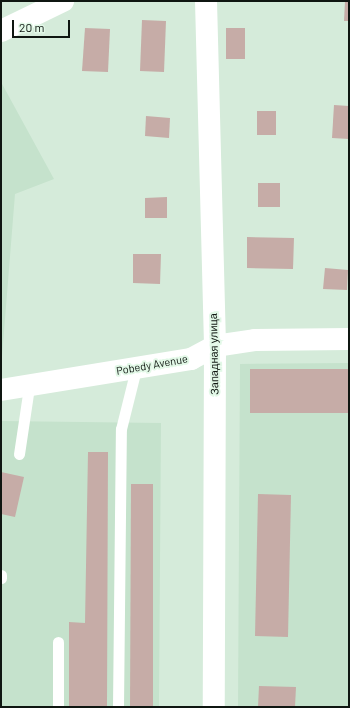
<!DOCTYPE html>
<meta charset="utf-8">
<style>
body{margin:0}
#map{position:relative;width:350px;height:708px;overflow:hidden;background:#d5ebda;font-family:Barlow,sans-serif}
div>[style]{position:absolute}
.built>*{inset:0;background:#c5e2cc}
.building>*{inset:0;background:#c6aca7}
.service>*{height:11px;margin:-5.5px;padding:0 5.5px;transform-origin:5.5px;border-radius:5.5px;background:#fff}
.minor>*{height:22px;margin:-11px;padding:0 11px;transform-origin:11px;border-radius:11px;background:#fff}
span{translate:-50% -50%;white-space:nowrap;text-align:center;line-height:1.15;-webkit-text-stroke:4px #e2f8e7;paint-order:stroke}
.street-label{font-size:11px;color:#0f1611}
.frame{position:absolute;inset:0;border:2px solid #0f1611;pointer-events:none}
.scale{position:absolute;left:12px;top:20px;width:58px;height:18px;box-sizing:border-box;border:2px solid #0f1611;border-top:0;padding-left:5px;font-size:12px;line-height:14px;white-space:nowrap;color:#0f1611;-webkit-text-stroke:3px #e2f8e7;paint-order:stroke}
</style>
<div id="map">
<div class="built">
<i style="clip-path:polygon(1px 82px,54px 179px,15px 194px,1px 369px)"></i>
<i style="clip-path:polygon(349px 363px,349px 707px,238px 707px,240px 364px)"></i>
<i style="clip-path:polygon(1px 421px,161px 423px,159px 707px,1px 707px)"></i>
</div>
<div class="building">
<i style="clip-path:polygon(345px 1px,349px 1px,349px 21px,344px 21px)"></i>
<i style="clip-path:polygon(142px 20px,166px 21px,164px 72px,140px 71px)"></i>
<i style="clip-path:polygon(85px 28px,110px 29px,108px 72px,82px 71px)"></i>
<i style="clip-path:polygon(226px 28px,245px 28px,245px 59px,226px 59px)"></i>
<i style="clip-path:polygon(334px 105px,349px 106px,349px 139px,332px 138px)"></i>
<i style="clip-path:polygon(257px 111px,276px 111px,276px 135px,257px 135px)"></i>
<i style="clip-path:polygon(146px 116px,170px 118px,169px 138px,145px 136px)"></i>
<i style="clip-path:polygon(258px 183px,280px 183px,280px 207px,258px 207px)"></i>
<i style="clip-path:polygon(167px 197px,167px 218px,145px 218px,145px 198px)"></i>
<i style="clip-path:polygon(247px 237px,294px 238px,293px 269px,247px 268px)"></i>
<i style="clip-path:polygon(133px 254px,161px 254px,160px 284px,133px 283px)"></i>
<i style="clip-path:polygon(325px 268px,348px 270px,347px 290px,323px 289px)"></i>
<i style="clip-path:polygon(250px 369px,349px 369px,349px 413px,250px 413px)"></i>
<i style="clip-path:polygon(88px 452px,108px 452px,107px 707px,69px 707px,69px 622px,85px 623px)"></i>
<i style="clip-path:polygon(1px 472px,24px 477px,15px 517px,1px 514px)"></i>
<i style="clip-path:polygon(131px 484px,153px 484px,153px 707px,130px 707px)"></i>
<i style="clip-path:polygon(258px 494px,291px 495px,288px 637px,255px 636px)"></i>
<i style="clip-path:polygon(259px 686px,296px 687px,295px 707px,258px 707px)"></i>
</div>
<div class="service">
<i style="left:19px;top:454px;width:68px;rotate:-81.5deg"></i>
<i style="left:1px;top:578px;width:3px;rotate:-90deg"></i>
<i style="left:58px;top:642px;width:65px;rotate:90deg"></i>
<i style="left:118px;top:707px;width:278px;rotate:-89.4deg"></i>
<i style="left:121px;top:429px;width:62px;rotate:-76deg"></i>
</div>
<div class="minor">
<i style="left:206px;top:1px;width:345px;rotate:88.5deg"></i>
<i style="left:215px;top:346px;width:361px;rotate:90.2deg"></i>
<i style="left:1px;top:31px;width:69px;rotate:-25.8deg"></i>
<i style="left:1px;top:390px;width:193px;rotate:-9.3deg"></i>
<i style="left:191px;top:359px;width:27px;rotate:-28deg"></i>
<i style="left:215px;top:346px;width:40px;rotate:-8.5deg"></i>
<i style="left:255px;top:340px;width:94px;rotate:-0.6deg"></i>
</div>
<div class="street-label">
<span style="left:214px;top:354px;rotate:-91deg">Западная улица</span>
<span style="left:152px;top:365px;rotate:-10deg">Pobedy Avenue</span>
</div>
<div class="frame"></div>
<div class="scale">20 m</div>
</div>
